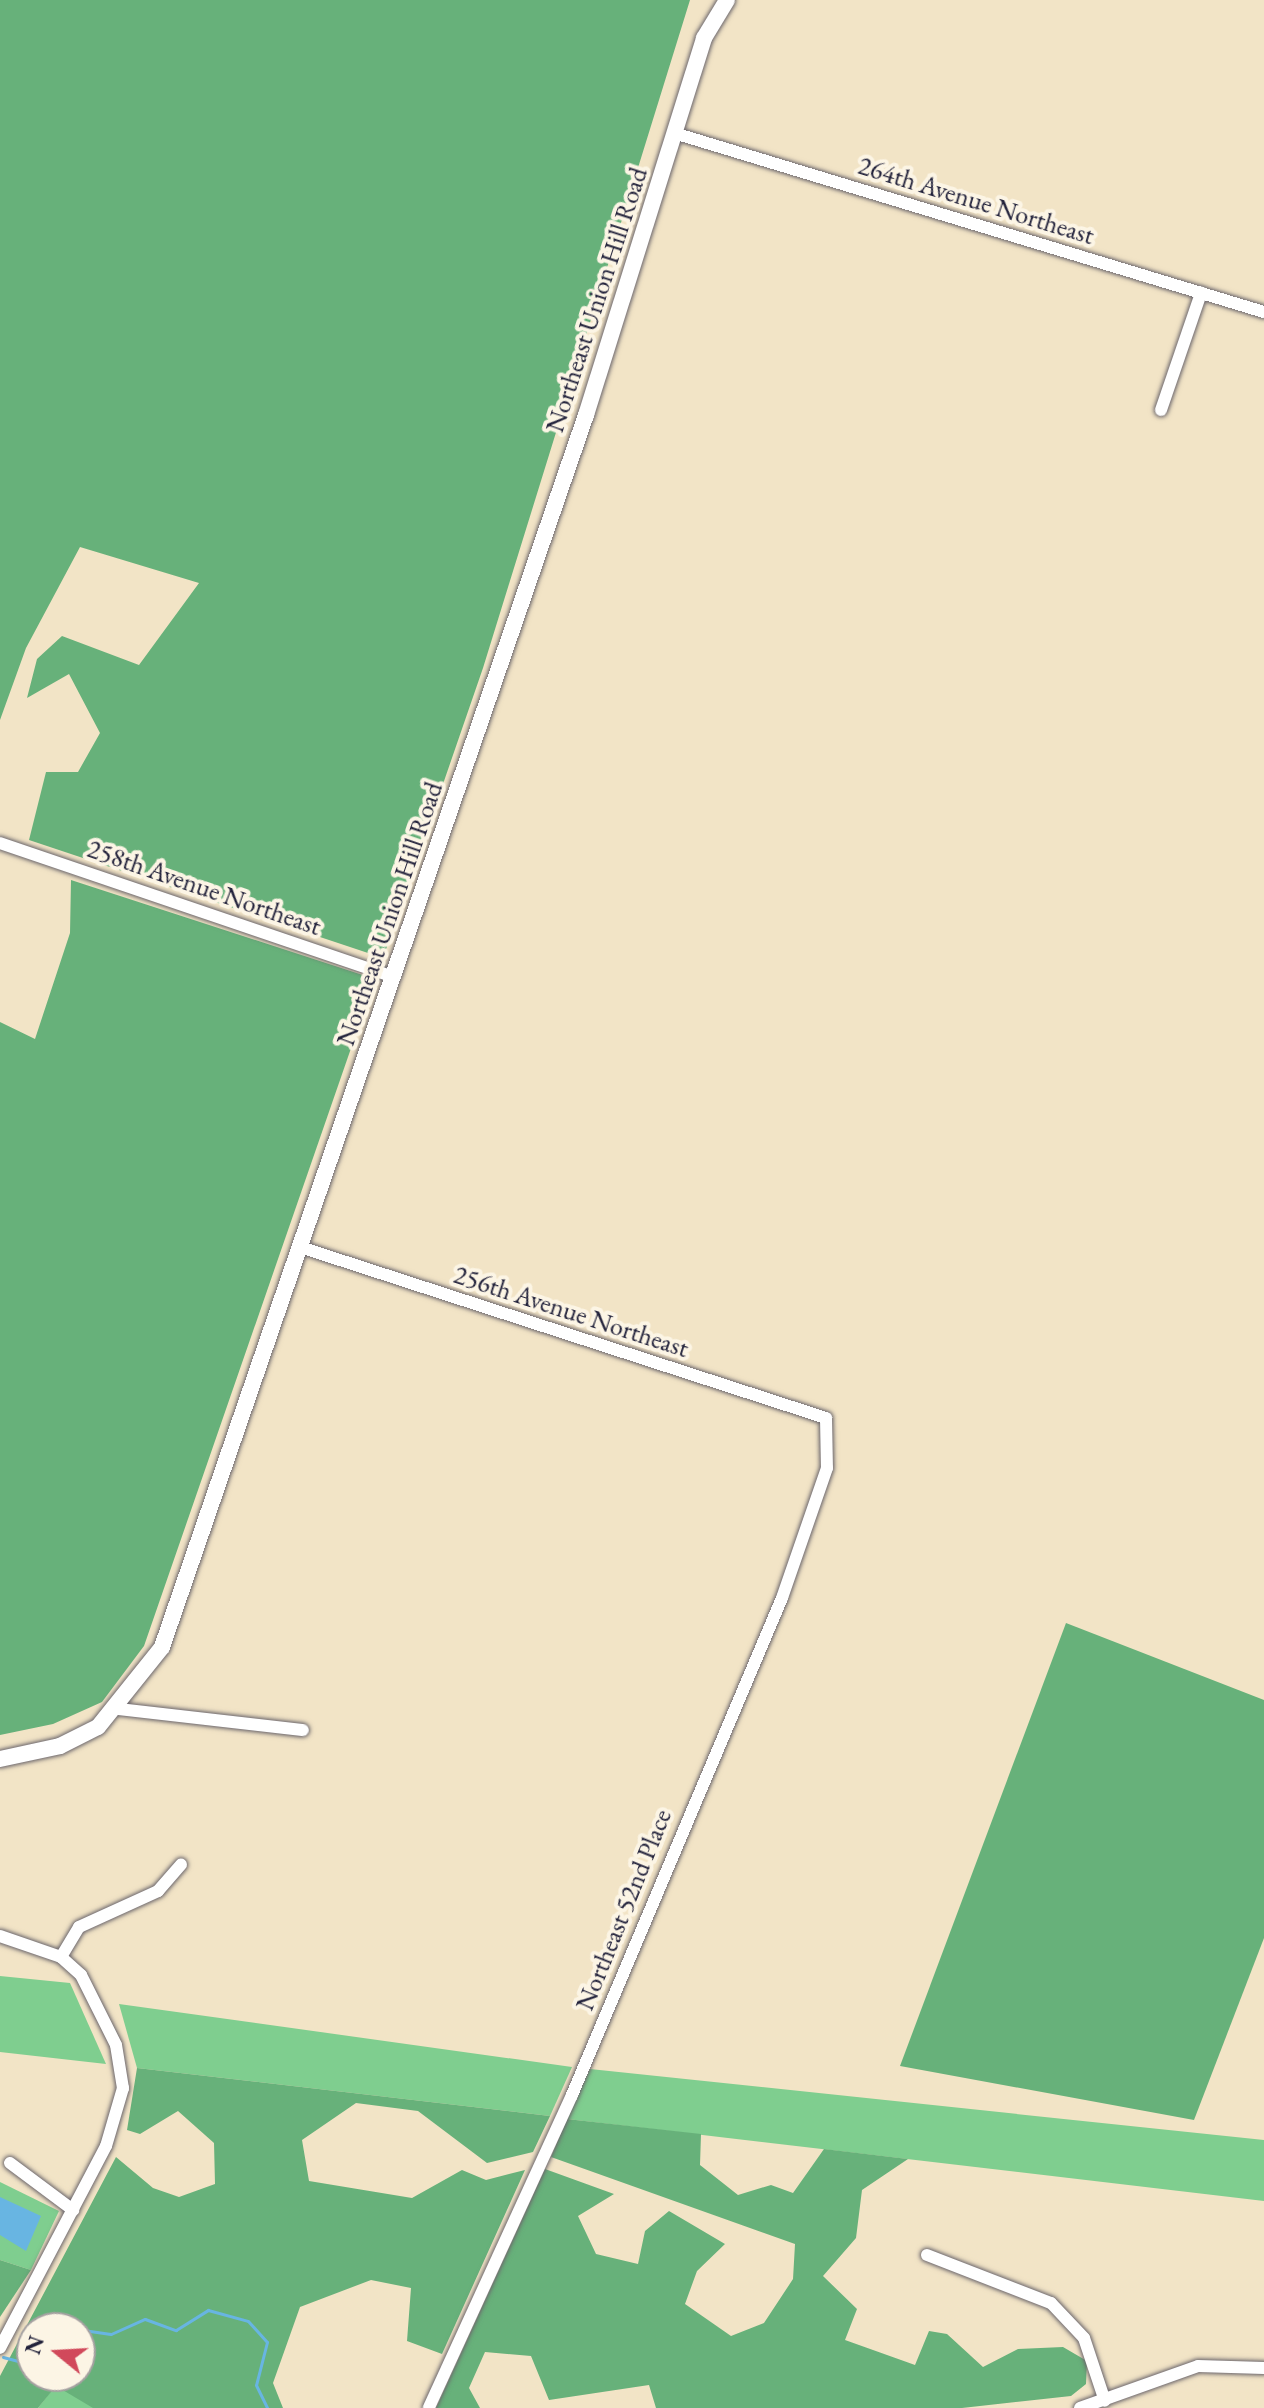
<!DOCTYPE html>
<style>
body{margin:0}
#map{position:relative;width:1264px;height:2408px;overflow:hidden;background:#f2e4c6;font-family:"EB Garamond",serif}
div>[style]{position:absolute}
.green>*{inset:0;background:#7fce8f}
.forest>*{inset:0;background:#67b17a}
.water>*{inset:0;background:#68b5e2}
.stream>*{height:3px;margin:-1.5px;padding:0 1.5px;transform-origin:1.5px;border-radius:1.5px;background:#68b5e2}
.roads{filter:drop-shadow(0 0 2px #6b666c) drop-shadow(0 0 2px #6b666c)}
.street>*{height:12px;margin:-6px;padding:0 6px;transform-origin:6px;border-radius:6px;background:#fff}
.secondary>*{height:16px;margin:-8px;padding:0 8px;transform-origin:8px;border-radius:8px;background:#fff}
span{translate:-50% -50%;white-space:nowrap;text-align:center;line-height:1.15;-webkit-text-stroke:8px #fcf5e5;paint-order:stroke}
.street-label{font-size:26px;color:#22223b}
.north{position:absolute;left:16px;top:2312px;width:80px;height:80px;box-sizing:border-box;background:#fcf5e5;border:2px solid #a5a1a1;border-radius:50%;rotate:288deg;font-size:22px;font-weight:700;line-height:32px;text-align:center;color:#22223b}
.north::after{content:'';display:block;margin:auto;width:28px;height:36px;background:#d1495b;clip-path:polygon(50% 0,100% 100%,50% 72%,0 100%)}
</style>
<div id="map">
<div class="green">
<i style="clip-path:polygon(0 1976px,70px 1983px,106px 2064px,0 2052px)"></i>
<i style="clip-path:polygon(119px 2004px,572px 2067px,550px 2116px,137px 2068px)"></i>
<i style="clip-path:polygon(590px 2069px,1264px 2140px,1264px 2201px,567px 2119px)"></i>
<i style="clip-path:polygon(0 2182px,59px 2211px,31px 2270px,0 2260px)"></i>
<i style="clip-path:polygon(56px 2385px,93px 2403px,93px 2408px,38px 2408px)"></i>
</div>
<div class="forest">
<i style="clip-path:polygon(0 0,690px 0,483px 668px,383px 958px,29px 840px,46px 772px,78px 772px,100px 733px,69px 674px,27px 698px,37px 659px,62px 636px,139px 665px,199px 583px,80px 547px,26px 648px,0 720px)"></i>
<i style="clip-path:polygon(71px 880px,375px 979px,144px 1646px,102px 1702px,53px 1724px,0 1735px,0 1022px,35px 1039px,70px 933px)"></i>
<i style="clip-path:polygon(1066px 1623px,1264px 1700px,1264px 1938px,1194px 2120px,900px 2066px)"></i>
<i style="clip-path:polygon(evenodd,137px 2068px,550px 2116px,533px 2152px,487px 2163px,418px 2111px,356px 2103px,302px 2140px,309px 2181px,412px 2198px,462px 2170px,486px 2180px,525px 2170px,442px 2354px,407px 2341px,411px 2288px,371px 2280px,300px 2307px,273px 2383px,283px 2408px,93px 2408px,56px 2386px,38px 2408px,0 2408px,0 2376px,116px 2157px,153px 2188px,179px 2197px,215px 2184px,214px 2143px,178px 2111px,140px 2134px,127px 2130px,137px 2068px,32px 2328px,80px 2328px,80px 2376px,32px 2376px,32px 2328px)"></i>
<i style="clip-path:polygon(567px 2119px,701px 2134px,700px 2165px,738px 2195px,771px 2185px,793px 2193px,824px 2149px,908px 2159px,862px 2190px,856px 2238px,823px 2276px,857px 2309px,845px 2340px,915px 2365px,929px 2331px,947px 2334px,983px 2367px,1018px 2349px,1063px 2347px,1087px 2361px,1086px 2384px,1071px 2396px,962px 2408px,656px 2408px,649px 2385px,549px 2400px,531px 2356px,485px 2352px,469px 2388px,480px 2408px,436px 2408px,545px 2169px,614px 2194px,578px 2216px,596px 2254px,638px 2264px,645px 2231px,669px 2211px,725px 2244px,697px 2271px,685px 2304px,731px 2336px,764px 2323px,793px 2279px,795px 2244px,551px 2157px)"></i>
<i style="clip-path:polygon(0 2260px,31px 2270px,0 2317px)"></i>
</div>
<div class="water">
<i style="clip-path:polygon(0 2197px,41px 2216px,26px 2251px,0 2235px)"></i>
</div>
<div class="stream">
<i style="left:69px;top:2328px;width:42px;rotate:8.1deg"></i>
<i style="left:111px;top:2334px;width:37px;rotate:-24deg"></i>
<i style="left:145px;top:2319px;width:33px;rotate:20deg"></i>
<i style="left:176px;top:2330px;width:38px;rotate:-32deg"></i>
<i style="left:208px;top:2310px;width:41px;rotate:15.4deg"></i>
<i style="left:248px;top:2321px;width:28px;rotate:48deg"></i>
<i style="left:267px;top:2342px;width:44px;rotate:104.3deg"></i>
<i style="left:256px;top:2385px;width:25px;rotate:64deg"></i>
<i style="left:3px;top:2357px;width:30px;rotate:15deg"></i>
</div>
<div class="roads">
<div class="street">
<i style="left:674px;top:133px;width:617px;rotate:16.88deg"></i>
<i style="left:1161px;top:410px;width:124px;rotate:-71.1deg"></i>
<i style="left:0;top:843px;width:415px;rotate:18.8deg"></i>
<i style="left:303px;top:1248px;width:550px;rotate:18.01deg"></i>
<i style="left:826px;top:1418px;width:50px;rotate:88.9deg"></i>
<i style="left:827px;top:1468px;width:138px;rotate:109.1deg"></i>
<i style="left:782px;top:1598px;width:540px;rotate:112.91deg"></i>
<i style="left:572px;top:2095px;width:344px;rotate:114.6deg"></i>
<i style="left:118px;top:1709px;width:186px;rotate:6.5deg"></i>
<i style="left:0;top:1936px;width:65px;rotate:19deg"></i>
<i style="left:61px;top:1957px;width:27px;rotate:42deg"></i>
<i style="left:81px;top:1975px;width:78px;rotate:63.4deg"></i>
<i style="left:116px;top:2045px;width:44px;rotate:80.8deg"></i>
<i style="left:123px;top:2088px;width:60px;rotate:106.3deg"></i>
<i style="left:106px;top:2146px;width:228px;rotate:117.7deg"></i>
<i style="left:61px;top:1957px;width:35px;rotate:-59deg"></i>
<i style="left:79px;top:1927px;width:87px;rotate:-24.5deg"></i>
<i style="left:158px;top:1891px;width:35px;rotate:-49deg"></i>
<i style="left:10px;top:2163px;width:79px;rotate:36.7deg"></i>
<i style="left:927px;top:2255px;width:133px;rotate:21.2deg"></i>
<i style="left:1051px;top:2303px;width:48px;rotate:46.7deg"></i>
<i style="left:1084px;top:2338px;width:66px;rotate:71.6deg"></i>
<i style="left:1080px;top:2408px;width:125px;rotate:-19.6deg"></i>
<i style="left:1198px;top:2366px;width:66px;rotate:1.7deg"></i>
</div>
<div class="secondary">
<i style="left:0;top:1759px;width:61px;rotate:-12.2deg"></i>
<i style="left:60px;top:1746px;width:42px;rotate:-26.6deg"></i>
<i style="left:98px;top:1727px;width:102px;rotate:-51.3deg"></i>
<i style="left:162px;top:1647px;width:1303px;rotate:-71.01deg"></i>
<i style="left:586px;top:415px;width:395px;rotate:-72.6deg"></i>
<i style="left:704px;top:38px;width:44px;rotate:-58.8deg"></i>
</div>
</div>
<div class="street-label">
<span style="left:976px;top:201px;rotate:17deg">264th Avenue Northeast</span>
<span style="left:597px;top:300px;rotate:-72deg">Northeast Union Hill Road</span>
<span style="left:204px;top:888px;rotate:19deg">258th Avenue Northeast</span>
<span style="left:390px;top:914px;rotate:-71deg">Northeast Union Hill Road</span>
<span style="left:571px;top:1312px;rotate:18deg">256th Avenue Northeast</span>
<span style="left:624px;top:1910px;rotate:-68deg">Northeast 52nd Place</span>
</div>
<div class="north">N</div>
</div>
